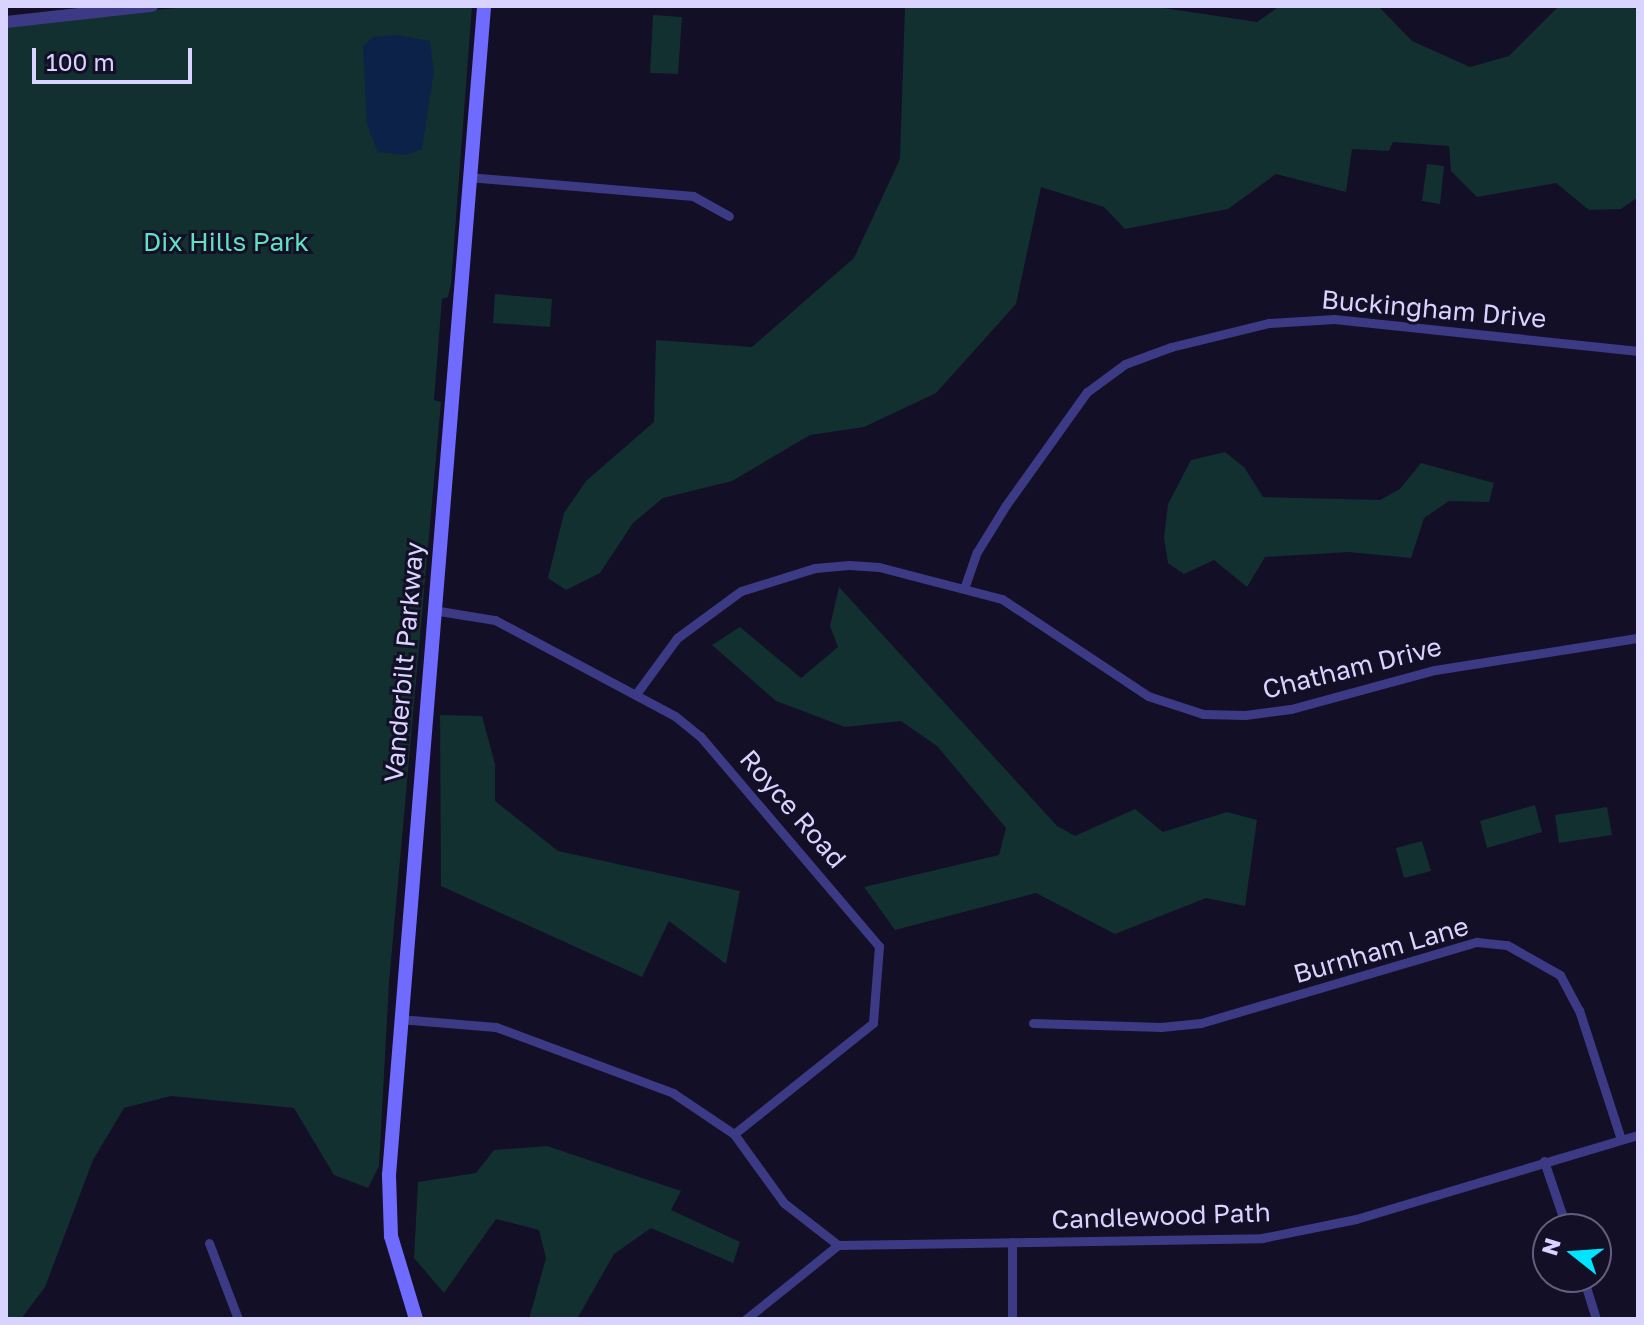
<!DOCTYPE html>
<style>
body{margin:0}
#map{position:relative;width:1644px;height:1325px;overflow:hidden;background:#130f26;font-family:"Golos Text",sans-serif}
div>[style]{position:absolute}
.green>*{inset:0;background:#12302f}
.water>*{inset:0;background:#0c2248}
.minor>*{height:9px;margin:-4.5px;padding:0 4.5px;transform-origin:4.5px;border-radius:4.5px;background:#3d3a85}
.tertiary>*{height:12px;margin:-6px;padding:0 6px;transform-origin:6px;border-radius:6px;background:#3d3a85}
.secondary>*{height:14px;margin:-7px;padding:0 7px;transform-origin:7px;border-radius:7px;background:#6f6bff}
span{translate:-50% -50%;white-space:nowrap;text-align:center;line-height:1.15;-webkit-text-stroke:6px #130f26;paint-order:stroke}
.park-label{font-size:26px;color:#5fe0c0}
.street-label{font-size:26px;color:#d9d4ff}
.frame{position:absolute;inset:0;border:8px solid #d9d4ff;pointer-events:none}
.north{position:absolute;left:1532px;top:1213px;width:80px;height:80px;box-sizing:border-box;background:#130f26;border:2px solid #625e7d;border-radius:50%;rotate:287deg;font-size:22px;font-weight:700;line-height:32px;text-align:center;color:#d9d4ff}
.north::after{content:'';display:block;margin:auto;width:28px;height:36px;background:#00e5ff;clip-path:polygon(50% 0,100% 100%,50% 72%,0 100%)}
.scale{position:absolute;left:32px;top:48px;width:160px;height:36px;box-sizing:border-box;border:4px solid #d9d4ff;border-top:0;padding-left:10px;font-size:24px;line-height:28px;white-space:nowrap;color:#d9d4ff;-webkit-text-stroke:6px #130f26;paint-order:stroke}
</style>
<div id="map">
<div class="green">
<i style="clip-path:polygon(201px 6px,472px 6px,451px 284px,448px 297px,442px 299px,434px 400px,441px 402px,389px 983px,379px 1166px,368px 1188px,334px 1175px,294px 1108px,171px 1096px,124px 1108px,93px 1160px,45px 1287px,21px 1319px,6px 1319px,6px 22px)"></i>
<i style="clip-path:polygon(905px 6px,1150px 6px,1257px 22px,1280px 6px,1378px 6px,1412px 41px,1470px 67px,1509px 56px,1559px 6px,1628px 6px,1638px 10px,1638px 197px,1621px 209px,1589px 210px,1556px 183px,1477px 197px,1451px 171px,1449px 146px,1393px 142px,1389px 151px,1352px 149px,1346px 192px,1276px 174px,1228px 209px,1125px 229px,1104px 207px,1041px 187px,1016px 304px,936px 393px,864px 427px,810px 435px,732px 481px,663px 498px,633px 523px,600px 573px,566px 590px,548px 578px,564px 513px,586px 481px,654px 422px,656px 340px,752px 347px,854px 258px,900px 159px)"></i>
<i style="clip-path:polygon(653px 15px,682px 17px,678px 74px,650px 73px)"></i>
<i style="clip-path:polygon(1427px 164px,1444px 166px,1440px 204px,1422px 201px)"></i>
<i style="clip-path:polygon(495px 294px,552px 299px,550px 327px,493px 323px)"></i>
<i style="clip-path:polygon(1225px 452px,1244px 467px,1263px 497px,1380px 500px,1400px 489px,1421px 463px,1494px 483px,1489px 502px,1449px 501px,1424px 518px,1411px 558px,1349px 552px,1265px 557px,1247px 587px,1214px 560px,1184px 574px,1168px 563px,1164px 538px,1168px 504px,1191px 460px)"></i>
<i style="clip-path:polygon(839px 587px,1057px 826px,1075px 836px,1135px 809px,1163px 832px,1227px 812px,1257px 820px,1245px 906px,1206px 898px,1115px 934px,1036px 893px,895px 930px,864px 887px,999px 855px,1006px 828px,937px 746px,901px 721px,845px 727px,776px 701px,712px 645px,740px 627px,801px 678px,838px 647px,830px 626px)"></i>
<i style="clip-path:polygon(440px 715px,482px 716px,495px 764px,495px 801px,558px 851px,740px 891px,726px 964px,669px 921px,642px 977px,441px 886px)"></i>
<i style="clip-path:polygon(1535px 805px,1542px 832px,1487px 848px,1480px 821px)"></i>
<i style="clip-path:polygon(1607px 807px,1612px 835px,1559px 843px,1555px 815px)"></i>
<i style="clip-path:polygon(1422px 841px,1431px 871px,1404px 878px,1396px 848px)"></i>
<i style="clip-path:polygon(547px 1146px,681px 1191px,671px 1210px,740px 1242px,733px 1263px,651px 1228px,614px 1254px,577px 1319px,529px 1319px,546px 1258px,539px 1230px,496px 1219px,444px 1293px,414px 1258px,418px 1182px,476px 1173px,494px 1150px)"></i>
</div>
<div class="water">
<i style="clip-path:polygon(396px 35px,430px 41px,434px 71px,422px 149px,407px 155px,378px 152px,367px 125px,363px 46px,373px 37px)"></i>
</div>
<div class="minor">
<i style="left:468px;top:177px;width:226px;rotate:4.8deg"></i>
<i style="left:693px;top:196px;width:41px;rotate:29.1deg"></i>
<i style="left:965px;top:586px;width:36px;rotate:-71deg"></i>
<i style="left:977px;top:552px;width:55px;rotate:-58.3deg"></i>
<i style="left:1006px;top:505px;width:139px;rotate:-54.4deg"></i>
<i style="left:1087px;top:392px;width:47px;rotate:-36.4deg"></i>
<i style="left:1125px;top:364px;width:49px;rotate:-20.3deg"></i>
<i style="left:1171px;top:347px;width:101px;rotate:-13.8deg"></i>
<i style="left:1269px;top:323px;width:65px;rotate:-3.5deg"></i>
<i style="left:1334px;top:319px;width:306px;rotate:6deg"></i>
<i style="left:433px;top:610px;width:63px;rotate:9.2deg"></i>
<i style="left:495px;top:620px;width:204px;rotate:28.1deg"></i>
<i style="left:675px;top:716px;width:32px;rotate:39deg"></i>
<i style="left:700px;top:736px;width:276px;rotate:49.6deg"></i>
<i style="left:879px;top:946px;width:77px;rotate:94.5deg"></i>
<i style="left:873px;top:1023px;width:178px;rotate:141.4deg"></i>
<i style="left:636px;top:694px;width:69px;rotate:-53.8deg"></i>
<i style="left:677px;top:638px;width:79px;rotate:-36.3deg"></i>
<i style="left:741px;top:591px;width:77px;rotate:-17.3deg"></i>
<i style="left:815px;top:568px;width:34px;rotate:-5deg"></i>
<i style="left:849px;top:565px;width:30px;rotate:4deg"></i>
<i style="left:879px;top:567px;width:127px;rotate:14.6deg"></i>
<i style="left:1002px;top:599px;width:175px;rotate:33.6deg"></i>
<i style="left:1148px;top:696px;width:58px;rotate:18.1deg"></i>
<i style="left:1203px;top:714px;width:42px;rotate:1.4deg"></i>
<i style="left:1245px;top:715px;width:46px;rotate:-7.4deg"></i>
<i style="left:1291px;top:709px;width:149px;rotate:-15.2deg"></i>
<i style="left:1435px;top:670px;width:206px;rotate:-9deg"></i>
<i style="left:399px;top:1019px;width:97px;rotate:4.7deg"></i>
<i style="left:496px;top:1027px;width:189px;rotate:20.4deg"></i>
<i style="left:673px;top:1093px;width:73px;rotate:33.9deg"></i>
<i style="left:734px;top:1134px;width:85px;rotate:54.1deg"></i>
<i style="left:784px;top:1203px;width:68px;rotate:37.9deg"></i>
<i style="left:1033px;top:1023px;width:128px;rotate:1.8deg"></i>
<i style="left:1161px;top:1027px;width:40px;rotate:-5.7deg"></i>
<i style="left:1201px;top:1023px;width:288px;rotate:-16.4deg"></i>
<i style="left:1477px;top:942px;width:30px;rotate:6deg"></i>
<i style="left:1507px;top:945px;width:61px;rotate:29.5deg"></i>
<i style="left:1560px;top:975px;width:40px;rotate:62deg"></i>
<i style="left:1579px;top:1010px;width:136px;rotate:72deg"></i>
<i style="left:1544px;top:1161px;width:72px;rotate:71.3deg"></i>
<i style="left:209px;top:1243px;width:81px;rotate:69.1deg"></i>
<i style="left:1583px;top:1277px;width:44px;rotate:72.8deg"></i>
<i style="left:746px;top:1319px;width:118px;rotate:-38.8deg"></i>
<i style="left:838px;top:1245px;width:424px;rotate:-0.9deg"></i>
<i style="left:1262px;top:1238px;width:96px;rotate:-11.4deg"></i>
<i style="left:1356px;top:1219px;width:294px;rotate:-16.6deg"></i>
<i style="left:1012px;top:1319px;width:77px;rotate:-90deg"></i>
</div>
<div class="tertiary">
<i style="left:6px;top:22px;width:147px;rotate:-6.3deg"></i>
</div>
<div class="secondary">
<i style="left:416px;top:1319px;width:87px;rotate:-106.8deg"></i>
<i style="left:391px;top:1236px;width:61px;rotate:-91.9deg"></i>
<i style="left:389px;top:1175px;width:1173px;rotate:-85.35deg"></i>
</div>
<div class="park-label">
<span style="left:226px;top:242px">Dix Hills Park</span>
</div>
<div class="street-label">
<span style="left:1434px;top:309px;rotate:5deg">Buckingham Drive</span>
<span style="left:404px;top:662px;rotate:-85deg">Vanderbilt Parkway</span>
<span style="left:1352px;top:668px;rotate:-14deg">Chatham Drive</span>
<span style="left:793px;top:809px;rotate:49deg">Royce Road</span>
<span style="left:1381px;top:950px;rotate:-16deg">Burnham Lane</span>
<span style="left:1161px;top:1216px;rotate:-2deg">Candlewood Path</span>
</div>
<div class="frame"></div>
<div class="north">N</div>
<div class="scale">100 m</div>
</div>
